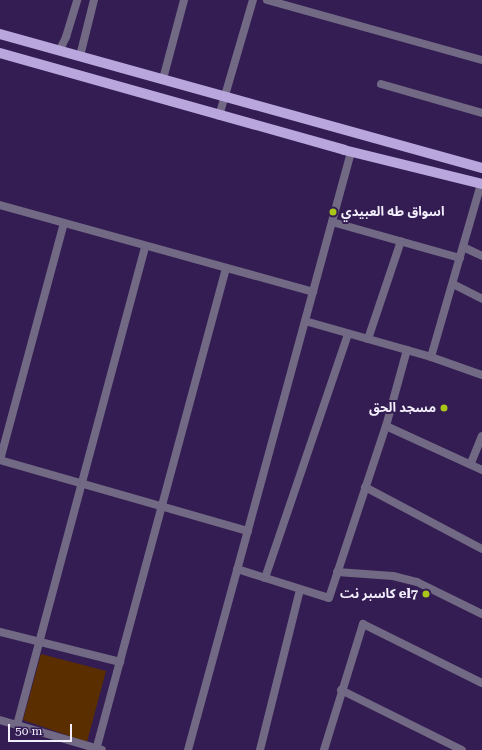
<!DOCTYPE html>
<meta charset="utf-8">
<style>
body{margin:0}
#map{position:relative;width:482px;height:750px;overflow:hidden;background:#331d52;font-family:"Roboto Serif","Noto Sans Arabic",serif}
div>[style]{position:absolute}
.green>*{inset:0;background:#5b2e00}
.minor>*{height:8px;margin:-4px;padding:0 4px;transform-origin:4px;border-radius:4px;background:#726984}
.major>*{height:10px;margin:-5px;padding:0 5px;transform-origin:5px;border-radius:5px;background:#b8a6dd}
.dots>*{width:11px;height:11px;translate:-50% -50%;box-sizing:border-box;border:2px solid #331d52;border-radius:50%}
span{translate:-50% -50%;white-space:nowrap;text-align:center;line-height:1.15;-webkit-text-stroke:4px #331d52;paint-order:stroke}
.poi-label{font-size:13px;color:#f2eefc;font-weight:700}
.left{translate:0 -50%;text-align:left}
.right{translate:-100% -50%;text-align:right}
.scale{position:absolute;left:8px;top:724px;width:64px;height:18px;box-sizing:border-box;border:2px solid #f2eefc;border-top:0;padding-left:5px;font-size:12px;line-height:14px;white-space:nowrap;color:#f2eefc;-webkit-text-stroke:3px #331d52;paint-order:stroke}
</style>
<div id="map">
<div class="green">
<i style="clip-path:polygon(41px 654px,106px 671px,87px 742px,23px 720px)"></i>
</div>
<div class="minor">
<i style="left:267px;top:0;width:223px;rotate:15.6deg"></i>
<i style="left:59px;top:51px;width:16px;rotate:-63deg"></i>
<i style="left:66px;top:37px;width:39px;rotate:-73deg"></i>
<i style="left:80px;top:56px;width:58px;rotate:-76deg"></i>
<i style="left:163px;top:79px;width:82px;rotate:-75.1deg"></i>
<i style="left:381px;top:84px;width:105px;rotate:16deg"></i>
<i style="left:219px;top:116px;width:121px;rotate:-73.7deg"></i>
<i style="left:0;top:205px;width:325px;rotate:15.5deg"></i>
<i style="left:332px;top:222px;width:133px;rotate:15.7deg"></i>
<i style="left:463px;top:247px;width:21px;rotate:25deg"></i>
<i style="left:453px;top:284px;width:33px;rotate:27deg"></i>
<i style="left:305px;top:321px;width:131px;rotate:15.9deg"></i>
<i style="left:431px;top:357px;width:54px;rotate:19.4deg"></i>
<i style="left:368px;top:339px;width:103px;rotate:-71.4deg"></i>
<i style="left:431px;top:357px;width:180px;rotate:-73.9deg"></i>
<i style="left:386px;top:426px;width:79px;rotate:-74.6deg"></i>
<i style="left:0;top:460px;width:258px;rotate:16deg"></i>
<i style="left:0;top:460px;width:245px;rotate:-74.9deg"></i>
<i style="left:471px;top:463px;width:29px;rotate:-68deg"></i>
<i style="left:365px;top:487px;width:132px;rotate:27.9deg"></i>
<i style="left:237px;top:569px;width:96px;rotate:17.5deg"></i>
<i style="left:329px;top:598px;width:181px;rotate:-71.7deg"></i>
<i style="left:386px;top:426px;width:106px;rotate:24.6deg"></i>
<i style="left:337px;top:572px;width:56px;rotate:4.1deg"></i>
<i style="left:393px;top:576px;width:25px;rotate:14deg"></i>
<i style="left:417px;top:582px;width:72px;rotate:26.2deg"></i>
<i style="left:265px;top:578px;width:258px;rotate:-71.2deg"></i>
<i style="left:0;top:632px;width:124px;rotate:14deg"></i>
<i style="left:341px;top:690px;width:135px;rotate:26.4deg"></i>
<i style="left:0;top:720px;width:106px;rotate:16.4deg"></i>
<i style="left:17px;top:725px;width:496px;rotate:-75deg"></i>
<i style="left:96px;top:750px;width:499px;rotate:-74.9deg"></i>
<i style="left:188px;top:750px;width:620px;rotate:-74.75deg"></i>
<i style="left:260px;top:750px;width:165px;rotate:-76deg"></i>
<i style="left:324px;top:750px;width:132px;rotate:-72.8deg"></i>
<i style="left:363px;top:624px;width:133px;rotate:26.4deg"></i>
</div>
<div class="major">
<i style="left:0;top:34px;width:500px;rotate:15.54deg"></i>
<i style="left:0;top:53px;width:357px;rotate:15.7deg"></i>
<i style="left:344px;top:150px;width:142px;rotate:13.8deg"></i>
</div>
<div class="dots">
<i style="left:333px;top:212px;background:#aac718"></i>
<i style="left:444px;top:408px;background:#aac718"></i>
<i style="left:426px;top:594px;background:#aac718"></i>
</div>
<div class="poi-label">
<span class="left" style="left:341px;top:212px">اسواق طه العبيدي</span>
<span class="right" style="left:436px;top:408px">مسجد الحق</span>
<span class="right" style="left:418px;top:594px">كاسبر نت el7</span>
</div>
<div class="scale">50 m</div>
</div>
